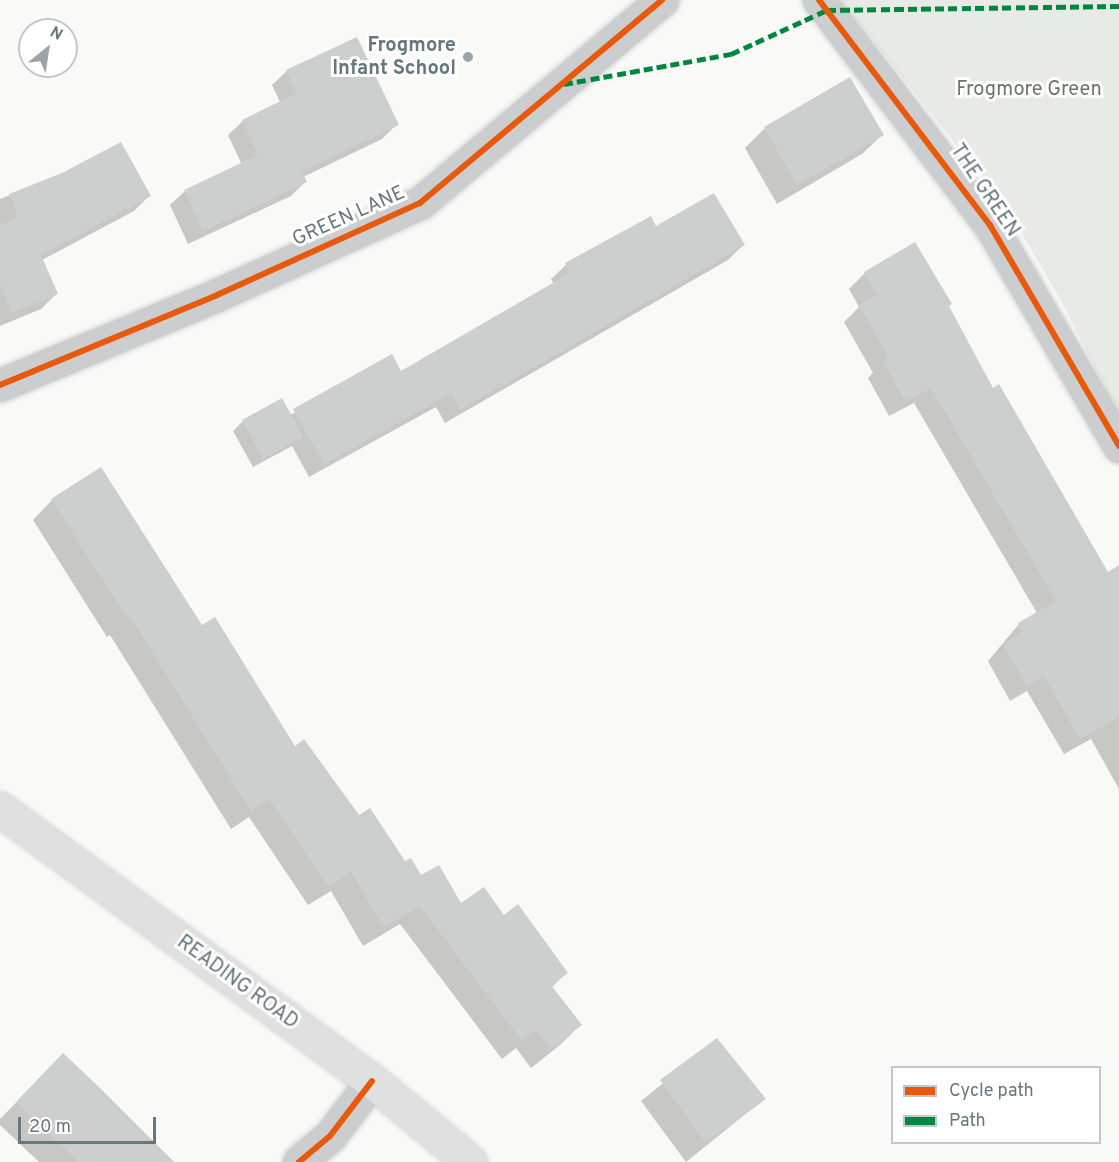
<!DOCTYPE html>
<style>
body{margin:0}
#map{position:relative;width:1119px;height:1162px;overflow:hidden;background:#f9f9f8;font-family:Overpass,sans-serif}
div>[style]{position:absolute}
.green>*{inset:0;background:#e8eae6}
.shadow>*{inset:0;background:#0003}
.building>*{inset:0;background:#cdcfcf}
.roads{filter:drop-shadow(0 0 2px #d5d5d5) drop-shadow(0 0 2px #d5d5d5)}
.minor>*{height:33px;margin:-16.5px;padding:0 16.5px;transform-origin:16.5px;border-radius:16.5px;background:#cbcdce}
.secondary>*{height:33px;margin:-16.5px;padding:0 16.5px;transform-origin:16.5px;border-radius:16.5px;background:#e0e0e1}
.quiet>*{height:4.5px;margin-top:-2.25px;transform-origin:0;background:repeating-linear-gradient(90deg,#00873e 0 9px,transparent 0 13.5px)}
.cycleway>*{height:6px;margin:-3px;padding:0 3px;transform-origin:3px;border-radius:3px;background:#e8590c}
.dots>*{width:16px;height:16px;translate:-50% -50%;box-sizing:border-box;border:3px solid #fff;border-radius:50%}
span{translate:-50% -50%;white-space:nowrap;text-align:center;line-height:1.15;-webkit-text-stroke:6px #fff;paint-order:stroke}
.poi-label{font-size:20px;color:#67777e;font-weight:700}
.right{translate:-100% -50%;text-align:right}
.park-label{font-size:20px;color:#6b7766}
.street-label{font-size:20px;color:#67777e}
.legend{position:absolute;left:891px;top:1066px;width:210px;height:78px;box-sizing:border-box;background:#fff;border:2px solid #c2c9cb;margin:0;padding:8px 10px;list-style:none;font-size:18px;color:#67777e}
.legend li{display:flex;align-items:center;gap:12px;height:30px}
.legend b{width:30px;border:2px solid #c2c9cb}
.north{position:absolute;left:18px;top:18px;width:60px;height:60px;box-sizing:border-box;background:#fff;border:2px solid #c2c9cb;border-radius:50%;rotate:30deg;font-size:16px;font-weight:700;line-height:24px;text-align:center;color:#67777e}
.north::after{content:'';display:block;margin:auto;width:21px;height:27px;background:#9aa4a9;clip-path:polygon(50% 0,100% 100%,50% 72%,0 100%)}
.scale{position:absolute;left:18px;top:1117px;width:138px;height:27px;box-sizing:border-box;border:3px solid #67777e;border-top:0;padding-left:8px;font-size:18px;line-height:21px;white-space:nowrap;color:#67777e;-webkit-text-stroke:4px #fff;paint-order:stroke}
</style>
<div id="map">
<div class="green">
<i style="clip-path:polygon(840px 0,1119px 0,1119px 417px,1065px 308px,1007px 208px)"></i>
</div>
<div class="shadow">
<i style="clip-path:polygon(287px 71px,397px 124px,382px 139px,303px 177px,306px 181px,291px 196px,188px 244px,170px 205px,185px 191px,242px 165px,228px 135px,243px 121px,280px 102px,272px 85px)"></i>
<i style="clip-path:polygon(765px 128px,882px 135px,862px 154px,777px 204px,745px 148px)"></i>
<i style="clip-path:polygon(63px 175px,149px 196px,134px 211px,42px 260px,56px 294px,41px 309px,0 326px,0 199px)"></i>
<i style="clip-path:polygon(656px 228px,743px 245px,728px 260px,445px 423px,436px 407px,309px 477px,292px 446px,253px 467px,233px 431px,243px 421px,289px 415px,400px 373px,554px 284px,551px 279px,566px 265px)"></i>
<i style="clip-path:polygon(915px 244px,992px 390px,999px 386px,1119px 592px,1119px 789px,1091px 739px,1064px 754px,1027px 691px,1010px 701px,988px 661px,1019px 624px,1037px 613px,914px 403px,889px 416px,868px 378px,873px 373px,844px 322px,859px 307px,849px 289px,865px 273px)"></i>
<i style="clip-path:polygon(52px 500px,202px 627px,294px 748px,404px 863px,460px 905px,503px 917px,566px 973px,551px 988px,580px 1025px,560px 1045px,531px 1068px,516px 1048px,502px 1059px,400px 924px,363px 946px,331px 891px,308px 905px,249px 817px,231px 829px,110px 635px,107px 637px,33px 520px)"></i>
<i style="clip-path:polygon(717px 1040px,764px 1099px,686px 1162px,641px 1101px)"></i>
<i style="clip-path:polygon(63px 1055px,174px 1162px,39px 1162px,0 1125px,0 1119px)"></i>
</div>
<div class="building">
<i style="clip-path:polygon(357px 37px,399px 125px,302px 171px,307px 182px,203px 231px,184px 190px,258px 155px,242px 120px,297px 93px,286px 70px)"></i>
<i style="clip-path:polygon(850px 77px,884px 135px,797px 185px,764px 127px)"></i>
<i style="clip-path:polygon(121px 142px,151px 196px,41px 255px,58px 294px,12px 313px,0 283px,0 225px,18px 217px,9px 194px,62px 173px)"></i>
<i style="clip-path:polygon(714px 193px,745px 245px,460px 410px,451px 393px,324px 464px,293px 409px,392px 354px,401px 371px,570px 273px,565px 263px,651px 216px,656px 226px)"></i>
<i style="clip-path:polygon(915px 242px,952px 304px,949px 306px,993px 388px,999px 384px,1108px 572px,1119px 565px,1119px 717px,1080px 739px,1044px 676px,1027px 686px,1003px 644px,1023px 632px,1018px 623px,1056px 601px,931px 388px,905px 401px,883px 361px,889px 358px,859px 305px,877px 295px,864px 272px)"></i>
<i style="clip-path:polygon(282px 398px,303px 437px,263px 459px,242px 420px)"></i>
<i style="clip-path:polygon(101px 467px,202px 625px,215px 617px,295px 746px,304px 739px,359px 815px,370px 808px,405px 861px,411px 858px,421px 875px,439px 865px,461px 903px,484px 887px,504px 915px,518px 904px,568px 973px,551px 985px,582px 1025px,551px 1049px,536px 1030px,522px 1041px,420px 906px,383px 927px,351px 872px,328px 887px,269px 799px,251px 811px,130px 616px,127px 618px,51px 499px)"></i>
<i style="clip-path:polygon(717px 1038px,766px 1099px,706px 1143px,660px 1080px)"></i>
<i style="clip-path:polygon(63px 1053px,101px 1089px,174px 1162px,78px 1162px,16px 1102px)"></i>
</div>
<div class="roads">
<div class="minor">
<i style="left:819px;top:0;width:283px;rotate:52.8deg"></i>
<i style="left:990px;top:225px;width:256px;rotate:59.7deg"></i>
<i style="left:0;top:385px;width:235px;rotate:-22.5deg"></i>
<i style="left:217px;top:295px;width:223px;rotate:-24.4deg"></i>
<i style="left:420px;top:203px;width:316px;rotate:-40deg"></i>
<i style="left:299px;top:1162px;width:40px;rotate:-40deg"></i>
<i style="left:330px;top:1136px;width:69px;rotate:-52.6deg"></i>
</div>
<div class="secondary">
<i style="left:0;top:809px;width:461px;rotate:36.2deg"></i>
<i style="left:372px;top:1081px;width:127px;rotate:39.6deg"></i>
</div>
</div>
<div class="quiet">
<i style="left:564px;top:84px;width:170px;rotate:-10.2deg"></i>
<i style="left:731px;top:54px;width:106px;rotate:-24.6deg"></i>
<i style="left:827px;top:10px;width:292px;rotate:-0.8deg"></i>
</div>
<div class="cycleway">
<i style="left:819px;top:0;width:283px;rotate:52.8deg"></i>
<i style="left:990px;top:225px;width:256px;rotate:59.7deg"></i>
<i style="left:0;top:385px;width:235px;rotate:-22.5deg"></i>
<i style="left:217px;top:295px;width:223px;rotate:-24.4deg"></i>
<i style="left:420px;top:203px;width:316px;rotate:-40deg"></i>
<i style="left:299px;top:1162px;width:40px;rotate:-40deg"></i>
<i style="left:330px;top:1136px;width:69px;rotate:-52.6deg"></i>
</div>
<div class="dots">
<i style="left:468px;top:57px;background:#9aa4a9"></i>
</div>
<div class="poi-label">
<span class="right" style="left:456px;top:58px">Frogmore<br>Infant School</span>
</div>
<div class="park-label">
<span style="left:1029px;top:90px">Frogmore Green</span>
</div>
<div class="street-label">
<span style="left:984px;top:191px;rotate:56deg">THE GREEN</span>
<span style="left:349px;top:217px;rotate:-24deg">GREEN LANE</span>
<span style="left:237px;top:983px;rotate:36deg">READING ROAD</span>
</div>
<ul class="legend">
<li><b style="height:8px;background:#e8590c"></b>Cycle path</li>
<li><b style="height:8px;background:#00873e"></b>Path</li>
</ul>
<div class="north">N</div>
<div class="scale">20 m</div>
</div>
